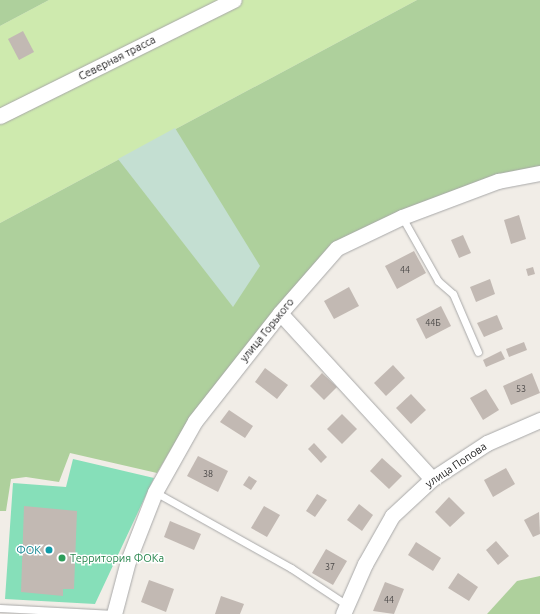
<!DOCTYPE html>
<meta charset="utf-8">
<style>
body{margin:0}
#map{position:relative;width:540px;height:614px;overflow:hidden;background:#f1ede7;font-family:Ubuntu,sans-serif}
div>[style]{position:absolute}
.grass>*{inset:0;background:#ceeaae}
.forest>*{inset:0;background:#aed09c}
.wetland>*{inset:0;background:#c4dfd2}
.pitch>*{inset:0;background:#86dfb9}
.building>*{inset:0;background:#c2b9b3}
.roads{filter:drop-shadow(0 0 1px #a8a8a8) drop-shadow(0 0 1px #a8a8a8)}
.lane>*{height:7px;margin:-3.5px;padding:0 3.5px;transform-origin:3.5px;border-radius:3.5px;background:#fff}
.street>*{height:15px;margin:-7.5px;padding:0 7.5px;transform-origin:7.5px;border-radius:7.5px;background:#fff}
.dots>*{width:11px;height:11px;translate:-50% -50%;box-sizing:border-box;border:2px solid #fff;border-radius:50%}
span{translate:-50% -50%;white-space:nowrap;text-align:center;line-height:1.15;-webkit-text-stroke:3px #fff;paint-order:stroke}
.number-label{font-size:9px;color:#494746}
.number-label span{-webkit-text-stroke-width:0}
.street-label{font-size:11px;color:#212121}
.culture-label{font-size:11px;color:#0d838f}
.right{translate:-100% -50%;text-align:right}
.leisure-label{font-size:11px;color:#27864d}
.left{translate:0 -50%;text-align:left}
</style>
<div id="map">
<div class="grass">
<i style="clip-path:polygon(49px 0,417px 0,0 223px,0 26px)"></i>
</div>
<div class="forest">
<i style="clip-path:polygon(0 0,49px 0,0 26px)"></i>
<i style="clip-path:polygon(417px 0,540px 0,540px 170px,331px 244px,190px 417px,157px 473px,70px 453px,59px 482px,26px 477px,11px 479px,6px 511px,0 511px,0 223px)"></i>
<i style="clip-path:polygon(540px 576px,540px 614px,487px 614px,517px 581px)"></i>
</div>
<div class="wetland">
<i style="clip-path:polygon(175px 128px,260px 266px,233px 307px,118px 159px)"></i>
</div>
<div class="pitch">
<i style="clip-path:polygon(73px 459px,154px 478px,95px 604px,5px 599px,13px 483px,66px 487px)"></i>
</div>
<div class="building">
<i style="clip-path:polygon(23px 31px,34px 52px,19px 60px,8px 39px)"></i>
<i style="clip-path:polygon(519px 215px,526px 239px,511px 244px,504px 220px)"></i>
<i style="clip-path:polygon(463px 235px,471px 253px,459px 258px,451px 240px)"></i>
<i style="clip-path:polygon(414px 251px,426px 273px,397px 289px,385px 266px)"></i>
<i style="clip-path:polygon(533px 267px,535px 274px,528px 276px,526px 269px)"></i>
<i style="clip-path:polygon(490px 279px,495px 294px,476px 302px,470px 287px)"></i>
<i style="clip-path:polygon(349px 287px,359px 306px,334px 319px,324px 301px)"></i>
<i style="clip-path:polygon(441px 306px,451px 326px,426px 339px,416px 319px)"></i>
<i style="clip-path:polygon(497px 315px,503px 329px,484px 337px,477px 323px)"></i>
<i style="clip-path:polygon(524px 342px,527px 350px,509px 357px,506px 349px)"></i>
<i style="clip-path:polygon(501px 351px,505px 359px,486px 367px,483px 360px)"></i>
<i style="clip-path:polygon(393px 365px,405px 378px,386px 396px,374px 383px)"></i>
<i style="clip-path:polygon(265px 368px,288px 385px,277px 399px,255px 382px)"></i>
<i style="clip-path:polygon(322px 373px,337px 387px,324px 400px,310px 386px)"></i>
<i style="clip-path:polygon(532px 373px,540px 393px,511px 405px,503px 386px)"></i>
<i style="clip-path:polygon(486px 389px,499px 410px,483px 420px,470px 398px)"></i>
<i style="clip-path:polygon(411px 394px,426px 410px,411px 424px,396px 408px)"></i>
<i style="clip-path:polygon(229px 410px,253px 426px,245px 438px,220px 422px)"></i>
<i style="clip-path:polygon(342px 414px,357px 429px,342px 444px,327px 429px)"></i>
<i style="clip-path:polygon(314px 443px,327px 457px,321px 463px,308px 449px)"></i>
<i style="clip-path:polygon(198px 456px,228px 471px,218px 492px,187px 476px)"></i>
<i style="clip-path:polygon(382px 458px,402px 476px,389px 489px,370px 471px)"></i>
<i style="clip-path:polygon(506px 468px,515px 484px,493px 497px,484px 480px)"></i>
<i style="clip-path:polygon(249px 476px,257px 481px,251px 490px,243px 485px)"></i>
<i style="clip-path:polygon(317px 494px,327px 500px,315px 517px,306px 511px)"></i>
<i style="clip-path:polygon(449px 497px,465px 513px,450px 527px,435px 512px)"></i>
<i style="clip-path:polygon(359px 504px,373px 515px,362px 531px,347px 520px)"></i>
<i style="clip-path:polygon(24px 506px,77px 511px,74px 589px,63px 589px,63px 596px,21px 592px)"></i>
<i style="clip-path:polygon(264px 506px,280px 515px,267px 537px,251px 528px)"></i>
<i style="clip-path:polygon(539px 512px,540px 534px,533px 537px,524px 520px)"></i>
<i style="clip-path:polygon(170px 521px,201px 534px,194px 550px,164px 537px)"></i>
<i style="clip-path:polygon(496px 541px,509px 556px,498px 565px,486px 550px)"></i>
<i style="clip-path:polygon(416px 542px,441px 558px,433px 571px,408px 555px)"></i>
<i style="clip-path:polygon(326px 549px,347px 561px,333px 585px,312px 573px)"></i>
<i style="clip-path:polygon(458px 573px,478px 587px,469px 601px,448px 588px)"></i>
<i style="clip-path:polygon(149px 580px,174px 589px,166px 612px,141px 602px)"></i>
<i style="clip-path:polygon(385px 582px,404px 589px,394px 614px,373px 611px)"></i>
<i style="clip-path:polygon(221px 596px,244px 604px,240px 614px,215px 614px)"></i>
</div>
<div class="roads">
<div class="lane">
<i style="left:402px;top:217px;width:73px;rotate:60.6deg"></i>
<i style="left:438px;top:281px;width:20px;rotate:41deg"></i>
<i style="left:453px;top:294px;width:63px;rotate:66.7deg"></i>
<i style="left:155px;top:492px;width:156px;rotate:29.2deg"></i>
<i style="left:291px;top:568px;width:67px;rotate:33.5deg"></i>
<i style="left:0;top:608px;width:114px;rotate:3deg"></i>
</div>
<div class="street">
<i style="left:0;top:116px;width:261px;rotate:-26.4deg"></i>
<i style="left:280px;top:313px;width:225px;rotate:47.5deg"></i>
<i style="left:114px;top:614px;width:55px;rotate:-75.2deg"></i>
<i style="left:128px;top:561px;width:74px;rotate:-68.6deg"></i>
<i style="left:155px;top:492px;width:81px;rotate:-60.6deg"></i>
<i style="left:195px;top:421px;width:137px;rotate:-51.8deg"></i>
<i style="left:280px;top:313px;width:86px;rotate:-48.8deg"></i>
<i style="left:337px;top:248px;width:72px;rotate:-25.5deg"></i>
<i style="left:402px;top:217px;width:103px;rotate:-20.6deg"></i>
<i style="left:498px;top:181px;width:43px;rotate:-10.8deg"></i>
<i style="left:343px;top:614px;width:55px;rotate:-66.3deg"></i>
<i style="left:365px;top:564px;width:55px;rotate:-60.6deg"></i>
<i style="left:392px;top:516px;width:54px;rotate:-42.8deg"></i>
<i style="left:432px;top:479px;width:66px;rotate:-33.2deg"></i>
<i style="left:487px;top:443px;width:58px;rotate:-23.5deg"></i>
</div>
</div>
<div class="dots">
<i style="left:49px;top:550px;background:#0f9aa8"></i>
<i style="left:62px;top:558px;background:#2e9e5b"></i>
</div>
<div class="number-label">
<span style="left:405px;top:270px">44</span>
<span style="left:433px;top:323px">44Б</span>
<span style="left:521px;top:389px">53</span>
<span style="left:208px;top:474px">38</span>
<span style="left:330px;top:567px">37</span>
<span style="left:389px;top:600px">44</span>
</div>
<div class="street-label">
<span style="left:117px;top:58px;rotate:-27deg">Северная трасса</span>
<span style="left:267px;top:330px;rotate:-51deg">улица Горького</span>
<span style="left:456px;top:465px;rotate:-34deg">улица Попова</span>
</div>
<div class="culture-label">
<span class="right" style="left:41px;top:550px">ФОК</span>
</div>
<div class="leisure-label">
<span class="left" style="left:70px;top:558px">Территория ФОКа</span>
</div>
</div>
